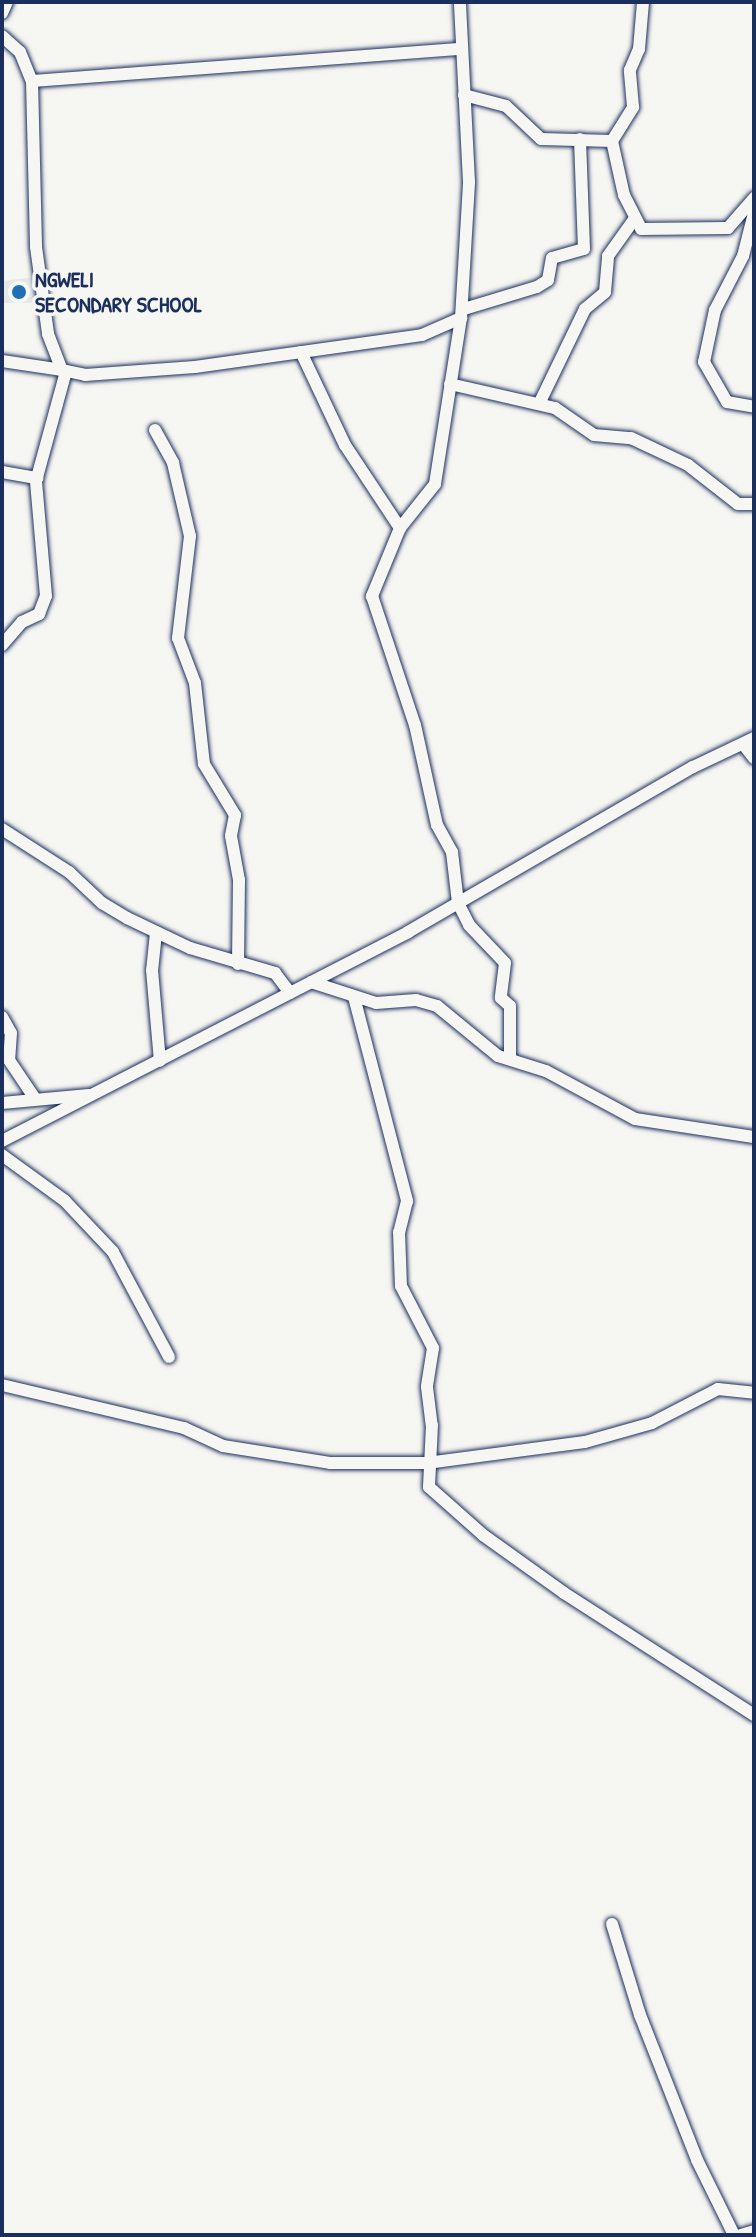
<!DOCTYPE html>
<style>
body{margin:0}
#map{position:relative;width:756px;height:2237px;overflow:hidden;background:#f6f6f2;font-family:"Patrick Hand",sans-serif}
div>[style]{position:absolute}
.built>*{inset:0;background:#e6e7e7}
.roads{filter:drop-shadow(0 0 2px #1b2f5e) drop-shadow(0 0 2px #1b2f5e)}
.minor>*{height:12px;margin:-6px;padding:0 6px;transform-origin:6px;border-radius:6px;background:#f6f6f2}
.dots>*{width:22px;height:22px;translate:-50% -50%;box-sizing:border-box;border:4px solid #f6f6f2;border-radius:50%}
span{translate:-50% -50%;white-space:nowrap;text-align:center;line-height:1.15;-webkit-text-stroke:7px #f6f6f2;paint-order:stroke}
.poi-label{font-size:22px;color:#1b2f5e;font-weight:700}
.left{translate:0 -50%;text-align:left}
.frame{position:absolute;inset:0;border:4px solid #1b2f5e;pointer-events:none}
</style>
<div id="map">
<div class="built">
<i style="clip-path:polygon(36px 277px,36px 303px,2px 303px,2px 281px)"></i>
</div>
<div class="roads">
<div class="minor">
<i style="left:2px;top:13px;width:12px;rotate:-66deg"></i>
<i style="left:2px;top:36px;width:24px;rotate:42deg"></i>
<i style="left:20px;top:52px;width:31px;rotate:68deg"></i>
<i style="left:32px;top:81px;width:166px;rotate:88.6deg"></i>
<i style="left:36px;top:247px;width:88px;rotate:82.1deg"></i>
<i style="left:48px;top:334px;width:39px;rotate:69deg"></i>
<i style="left:62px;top:370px;width:24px;rotate:12deg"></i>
<i style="left:85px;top:375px;width:110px;rotate:-4.2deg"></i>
<i style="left:195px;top:367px;width:229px;rotate:-8deg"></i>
<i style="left:422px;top:335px;width:43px;rotate:-23.6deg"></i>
<i style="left:461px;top:318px;width:136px;rotate:-86.6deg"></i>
<i style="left:469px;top:182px;width:180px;rotate:-92.9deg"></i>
<i style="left:32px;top:81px;width:431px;rotate:-4.3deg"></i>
<i style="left:464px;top:95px;width:43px;rotate:14.7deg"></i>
<i style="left:506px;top:106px;width:48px;rotate:43.3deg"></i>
<i style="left:541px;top:139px;width:71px;rotate:1.6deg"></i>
<i style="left:612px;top:141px;width:55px;rotate:77.5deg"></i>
<i style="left:624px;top:195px;width:38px;rotate:63deg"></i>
<i style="left:641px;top:229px;width:87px;rotate:-0.7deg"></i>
<i style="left:728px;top:228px;width:40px;rotate:-49deg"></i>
<i style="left:612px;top:141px;width:40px;rotate:-58deg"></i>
<i style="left:633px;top:107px;width:37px;rotate:-95deg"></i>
<i style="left:630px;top:70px;width:23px;rotate:-67deg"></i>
<i style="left:639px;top:49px;width:47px;rotate:-85.1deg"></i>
<i style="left:754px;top:213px;width:44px;rotate:104.3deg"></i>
<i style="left:743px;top:256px;width:61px;rotate:117.4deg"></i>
<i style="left:715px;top:310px;width:53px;rotate:101.9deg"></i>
<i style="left:704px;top:362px;width:46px;rotate:60.1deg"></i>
<i style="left:727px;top:402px;width:27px;rotate:10deg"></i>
<i style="left:464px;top:309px;width:76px;rotate:-16.8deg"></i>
<i style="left:537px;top:287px;width:13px;rotate:-32deg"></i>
<i style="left:548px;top:280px;width:22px;rotate:-80deg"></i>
<i style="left:552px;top:258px;width:33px;rotate:-16deg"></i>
<i style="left:584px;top:249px;width:110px;rotate:-92.1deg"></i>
<i style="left:301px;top:352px;width:103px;rotate:64.7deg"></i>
<i style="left:345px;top:445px;width:100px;rotate:56.5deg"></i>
<i style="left:400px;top:528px;width:74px;rotate:112.4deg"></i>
<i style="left:372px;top:596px;width:136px;rotate:71.6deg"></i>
<i style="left:415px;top:725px;width:102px;rotate:77.6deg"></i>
<i style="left:437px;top:825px;width:31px;rotate:61deg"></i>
<i style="left:452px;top:852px;width:51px;rotate:83.3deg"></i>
<i style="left:458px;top:903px;width:25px;rotate:63deg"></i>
<i style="left:469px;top:925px;width:52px;rotate:46.5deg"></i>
<i style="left:505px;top:963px;width:35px;rotate:97deg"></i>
<i style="left:501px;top:998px;width:12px;rotate:42deg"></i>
<i style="left:510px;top:1006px;width:50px;rotate:90deg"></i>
<i style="left:2px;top:361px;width:61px;rotate:8.5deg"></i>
<i style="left:450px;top:384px;width:108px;rotate:12.9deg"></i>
<i style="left:555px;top:408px;width:47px;rotate:34.7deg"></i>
<i style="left:594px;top:435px;width:37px;rotate:5deg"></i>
<i style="left:631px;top:438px;width:63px;rotate:25.3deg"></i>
<i style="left:688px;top:465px;width:63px;rotate:38deg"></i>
<i style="left:738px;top:504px;width:16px"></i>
<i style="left:539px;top:404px;width:106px;rotate:-64.2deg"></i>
<i style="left:585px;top:309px;width:26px;rotate:-40deg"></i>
<i style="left:605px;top:292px;width:36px;rotate:-85deg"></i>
<i style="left:608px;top:256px;width:43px;rotate:-54.5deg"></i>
<i style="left:155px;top:430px;width:38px;rotate:61deg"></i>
<i style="left:173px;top:463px;width:75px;rotate:76.9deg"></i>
<i style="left:190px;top:536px;width:103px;rotate:96.7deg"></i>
<i style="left:178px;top:638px;width:48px;rotate:69.3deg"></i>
<i style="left:195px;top:683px;width:81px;rotate:83.7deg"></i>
<i style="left:204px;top:764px;width:60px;rotate:58.7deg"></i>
<i style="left:235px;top:815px;width:21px;rotate:101deg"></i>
<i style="left:231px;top:836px;width:45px;rotate:79.7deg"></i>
<i style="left:239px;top:880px;width:84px;rotate:90.7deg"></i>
<i style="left:2px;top:472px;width:36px;rotate:10deg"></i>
<i style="left:400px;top:528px;width:56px;rotate:-51.5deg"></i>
<i style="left:435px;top:484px;width:168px;rotate:-81.1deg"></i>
<i style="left:2px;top:645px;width:30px;rotate:-49deg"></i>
<i style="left:22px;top:622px;width:19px;rotate:-25deg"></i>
<i style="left:39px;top:614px;width:19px;rotate:-69deg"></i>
<i style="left:46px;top:596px;width:115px;rotate:-95deg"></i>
<i style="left:36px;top:481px;width:114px;rotate:-74.7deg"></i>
<i style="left:743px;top:744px;width:18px;rotate:52deg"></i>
<i style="left:2px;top:829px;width:80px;rotate:32.7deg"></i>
<i style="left:69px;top:872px;width:45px;rotate:43.2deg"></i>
<i style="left:102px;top:903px;width:29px;rotate:31deg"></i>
<i style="left:127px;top:918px;width:70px;rotate:25.5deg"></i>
<i style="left:190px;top:948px;width:89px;rotate:16.4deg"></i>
<i style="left:275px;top:973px;width:25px;rotate:53deg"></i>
<i style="left:156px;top:933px;width:37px;rotate:96deg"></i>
<i style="left:152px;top:970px;width:91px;rotate:85deg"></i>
<i style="left:311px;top:982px;width:68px;rotate:17.9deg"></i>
<i style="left:376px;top:1003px;width:40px;rotate:-4.3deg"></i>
<i style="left:416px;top:1000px;width:22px;rotate:16deg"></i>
<i style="left:437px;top:1006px;width:79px;rotate:39.3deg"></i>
<i style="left:498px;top:1056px;width:50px;rotate:17.4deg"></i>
<i style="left:546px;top:1071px;width:101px;rotate:28.3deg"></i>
<i style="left:635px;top:1119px;width:120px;rotate:8.6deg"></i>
<i style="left:354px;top:997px;width:211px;rotate:75.4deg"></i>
<i style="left:407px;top:1201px;width:32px;rotate:104deg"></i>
<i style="left:399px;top:1232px;width:54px;rotate:87.9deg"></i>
<i style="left:401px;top:1286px;width:70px;rotate:62.7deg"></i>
<i style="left:433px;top:1348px;width:39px;rotate:99deg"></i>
<i style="left:427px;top:1387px;width:38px;rotate:83deg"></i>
<i style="left:432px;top:1425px;width:62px;rotate:92.8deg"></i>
<i style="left:429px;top:1487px;width:72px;rotate:41.6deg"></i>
<i style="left:483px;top:1535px;width:100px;rotate:35.6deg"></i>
<i style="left:564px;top:1593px;width:226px;rotate:32.7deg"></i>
<i style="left:2px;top:1017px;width:18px;rotate:61deg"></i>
<i style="left:11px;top:1033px;width:27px;rotate:94deg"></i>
<i style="left:9px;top:1060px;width:45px;rotate:56deg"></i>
<i style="left:2px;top:1103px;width:87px;rotate:-5.3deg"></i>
<i style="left:2px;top:1141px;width:457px;rotate:-27.2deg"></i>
<i style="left:408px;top:932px;width:329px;rotate:-30.1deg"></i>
<i style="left:693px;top:767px;width:68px;rotate:-25.4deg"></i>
<i style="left:2px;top:1155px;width:78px;rotate:36.1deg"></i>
<i style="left:65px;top:1201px;width:70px;rotate:46.7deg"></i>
<i style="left:113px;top:1252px;width:119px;rotate:61.9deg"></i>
<i style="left:2px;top:1385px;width:187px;rotate:13.3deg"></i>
<i style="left:184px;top:1428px;width:43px;rotate:24.8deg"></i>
<i style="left:223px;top:1446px;width:108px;rotate:9deg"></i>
<i style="left:330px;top:1463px;width:97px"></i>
<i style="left:427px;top:1463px;width:159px;rotate:-7.6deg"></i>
<i style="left:585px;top:1442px;width:70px;rotate:-15.8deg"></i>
<i style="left:652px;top:1423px;width:74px;rotate:-27.3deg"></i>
<i style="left:718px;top:1389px;width:36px;rotate:6deg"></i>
<i style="left:612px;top:1924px;width:95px;rotate:72.9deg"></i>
<i style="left:640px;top:2015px;width:156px;rotate:68.5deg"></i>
<i style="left:697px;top:2160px;width:84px;rotate:63.7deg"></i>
<i style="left:741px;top:2235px;width:14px;rotate:-17deg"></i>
</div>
</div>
<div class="dots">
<i style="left:19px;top:292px;background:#1f6fb2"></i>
</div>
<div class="poi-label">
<span class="left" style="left:35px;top:292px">NGWELI<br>SECONDARY SCHOOL</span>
</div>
<div class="frame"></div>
</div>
